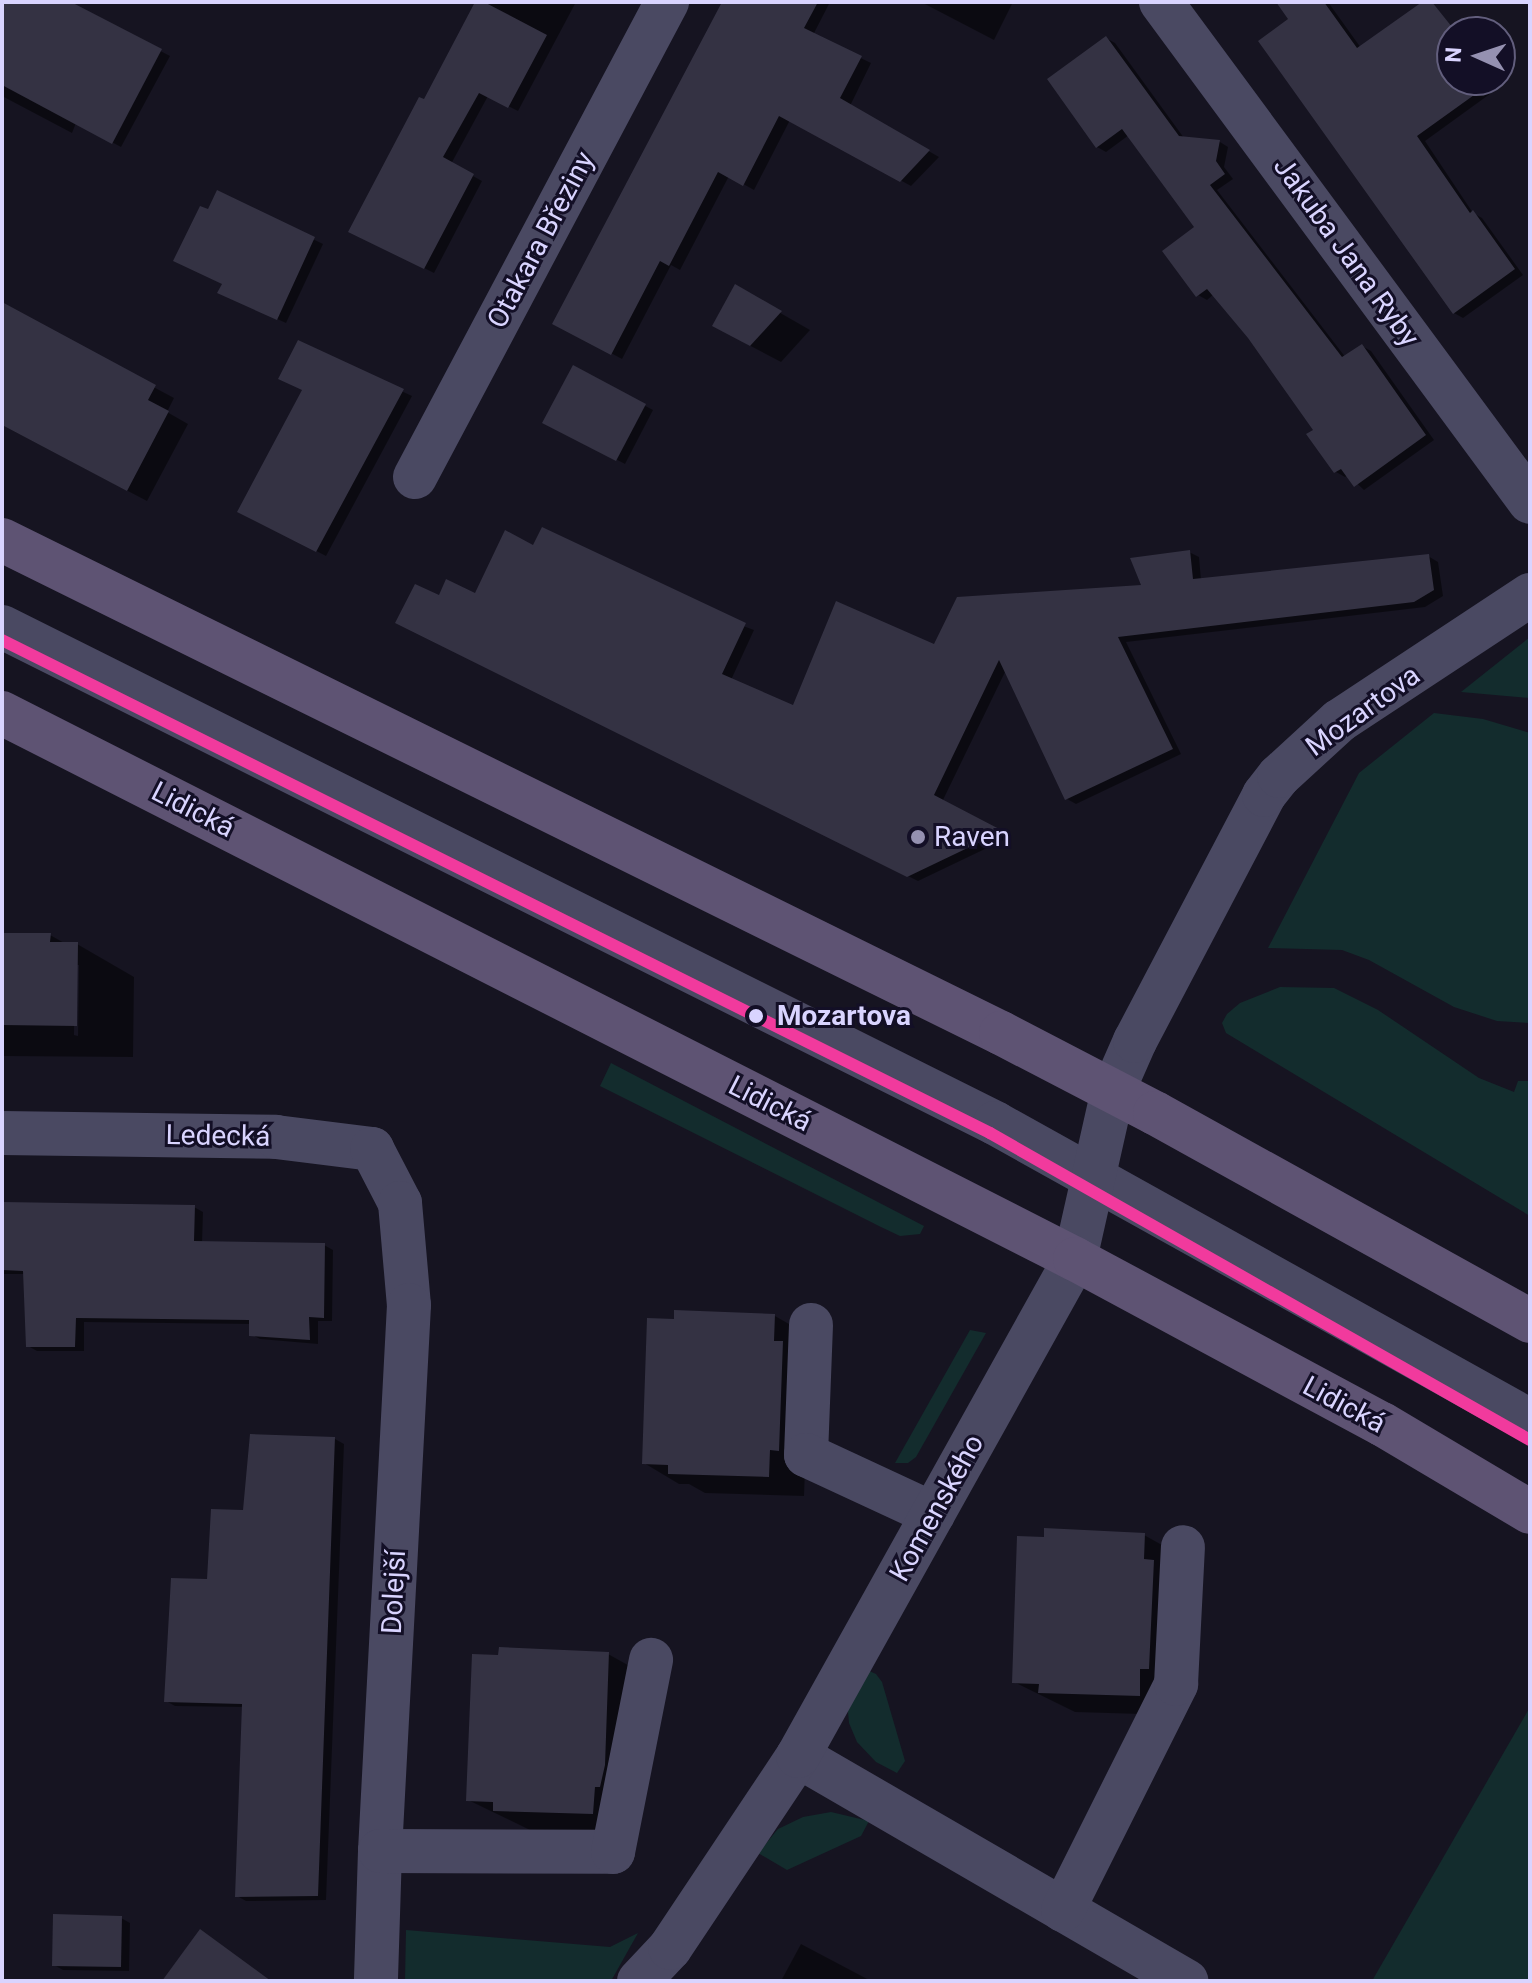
<!DOCTYPE html>
<meta charset="utf-8">
<style>
body{margin:0}
#map{position:relative;width:1532px;height:1983px;overflow:hidden;background:#161421;font-family:Roboto,sans-serif}
div>[style]{position:absolute}
.green>*{inset:0;background:#132c2d}
.shadow>*{inset:0;background:#0007}
.building>*{inset:0;background:#343243}
.minor>*{height:44px;margin:-22px;padding:0 22px;transform-origin:22px;border-radius:22px;background:#4a4962}
.major>*{height:44px;margin:-22px;padding:0 22px;transform-origin:22px;border-radius:22px;background:#5e5373}
.tram-1>*{height:12px;margin:-6px;padding:0 6px;transform-origin:6px;border-radius:6px;background:#f13a9d}
.dots>*{width:22px;height:22px;translate:-50% -50%;box-sizing:border-box;border:4px solid #130f26;border-radius:50%}
span{translate:-50% -50%;white-space:nowrap;text-align:center;line-height:1.15;-webkit-text-stroke:6px #130f26;paint-order:stroke}
.street-label{font-size:28px;color:#d9d4ff}
.poi-label{font-size:28px;color:#d9d4ff}
.left{translate:0 -50%;text-align:left}
.stop-label{font-size:28px;color:#d9d4ff;font-weight:700}
.frame{position:absolute;inset:0;border:4px solid #d9d4ff;pointer-events:none}
.north{position:absolute;left:1436px;top:16px;width:80px;height:80px;box-sizing:border-box;background:#130f26;border:2px solid #625e7d;border-radius:50%;rotate:273deg;font-size:22px;font-weight:700;line-height:32px;text-align:center;color:#d9d4ff}
.north::after{content:'';display:block;margin:auto;width:28px;height:36px;background:#9591b1;clip-path:polygon(50% 0,100% 100%,50% 72%,0 100%)}
</style>
<div id="map">
<div class="green">
<i style="clip-path:polygon(1530px 637px,1530px 698px,1461px 692px)"></i>
<i style="clip-path:polygon(1434px 713px,1483px 719px,1530px 733px,1530px 1023px,1497px 1021px,1454px 1007px,1369px 960px,1342px 950px,1268px 948px,1359px 773px)"></i>
<i style="clip-path:polygon(1280px 987px,1334px 988px,1378px 1010px,1479px 1078px,1514px 1092px,1518px 1081px,1530px 1081px,1530px 1216px,1226px 1033px,1222px 1023px,1227px 1014px,1240px 1003px)"></i>
<i style="clip-path:polygon(611px 1063px,924px 1226px,920px 1234px,900px 1236px,881px 1227px,600px 1086px)"></i>
<i style="clip-path:polygon(970px 1330px,986px 1333px,916px 1457px,908px 1463px,895px 1463px)"></i>
<i style="clip-path:polygon(858px 1666px,876px 1674px,882px 1682px,905px 1761px,897px 1773px,876px 1762px,857px 1742px,849px 1723px,847px 1700px)"></i>
<i style="clip-path:polygon(1530px 1707px,1530px 1981px,1372px 1981px)"></i>
<i style="clip-path:polygon(831px 1812px,869px 1821px,861px 1836px,787px 1870px,758px 1853px,778px 1829px,803px 1817px)"></i>
<i style="clip-path:polygon(406px 1930px,610px 1947px,638px 1933px,611px 1981px,405px 1981px)"></i>
</div>
<div class="shadow">
<i style="clip-path:polygon(2px 2px,67px 2px,170px 56px,121px 147px,76px 123px,72px 133px,2px 96px)"></i>
<i style="clip-path:polygon(477px 2px,576px 2px,518px 111px,488px 96px,451px 164px,482px 181px,434px 273px,360px 236px)"></i>
<i style="clip-path:polygon(743px 2px,830px 2px,813px 35px,871px 63px,850px 106px,939px 157px,911px 186px,790px 120px,754px 190px,729px 176px,680px 270px,671px 265px,622px 359px,555px 323px)"></i>
<i style="clip-path:polygon(921px 2px,1013px 2px,994px 40px)"></i>
<i style="clip-path:polygon(1292px 2px,1328px 2px,1361px 48px,1452px 32px,1452px 80px,1487px 80px,1494px 91px,1425px 141px,1473px 213px,1482px 218px,1523px 275px,1463px 318px,1454px 313px,1291px 19px)"></i>
<i style="clip-path:polygon(1106px 38px,1115px 43px,1184px 138px,1220px 142px,1228px 147px,1224px 167px,1233px 179px,1217px 190px,1346px 358px,1362px 346px,1371px 351px,1434px 440px,1364px 490px,1348px 475px,1345px 477px,1336px 472px,1315px 430px,1250px 337px,1214px 294px,1207px 300px,1198px 295px,1197px 227px,1129px 135px,1106px 152px,1097px 147px)"></i>
<i style="clip-path:polygon(218px 193px,323px 244px,286px 323px,229px 297px,209px 212px)"></i>
<i style="clip-path:polygon(735px 287px,810px 330px,781px 362px,745px 343px)"></i>
<i style="clip-path:polygon(2px 306px,174px 398px,167px 412px,188px 424px,147px 501px,2px 425px)"></i>
<i style="clip-path:polygon(299px 343px,412px 396px,326px 556px,249px 516px,304px 390px)"></i>
<i style="clip-path:polygon(573px 368px,653px 410px,625px 464px,545px 422px)"></i>
<i style="clip-path:polygon(533px 548px,754px 630px,731px 680px,794px 707px,935px 647px,1143px 587px,1189px 552px,1199px 557px,1201px 580px,1428px 556px,1438px 562px,1443px 596px,1425px 607px,1126px 642px,1181px 754px,1076px 804px,1067px 799px,1006px 670px,942px 802px,1010px 837px,918px 881px,407px 627px,440px 598px,476px 596px)"></i>
<i style="clip-path:polygon(evenodd,2px 935px,50px 935px,66px 944px,77px 944px,134px 977px,133px 1057px,2px 1056px,2px 935px,75px 965px,79px 965px,78px 1036px,74px 1035px,75px 965px)"></i>
<i style="clip-path:polygon(2px 1204px,194px 1207px,203px 1212px,202px 1243px,324px 1245px,333px 1250px,332px 1321px,318px 1321px,318px 1344px,260px 1339px,251px 1334px,251px 1324px,84px 1322px,84px 1351px,37px 1351px,28px 1346px,25px 1274px,2px 1274px)"></i>
<i style="clip-path:polygon(775px 1316px,810px 1336px,804px 1496px,705px 1493px,689px 1484px,679px 1484px,644px 1463px)"></i>
<i style="clip-path:polygon(335px 1439px,344px 1444px,326px 1900px,246px 1901px,237px 1896px,244px 1707px,175px 1706px,166px 1701px,209px 1581px)"></i>
<i style="clip-path:polygon(1144px 1535px,1180px 1555px,1174px 1715px,1075px 1712px,1014px 1682px)"></i>
<i style="clip-path:polygon(608px 1654px,644px 1674px,628px 1833px,530px 1830px,468px 1800px,500px 1657px)"></i>
<i style="clip-path:polygon(121px 1918px,130px 1923px,129px 1971px,63px 1970px,54px 1965px)"></i>
<i style="clip-path:polygon(801px 1944px,871px 1981px,781px 1981px)"></i>
</div>
<div class="building">
<i style="clip-path:polygon(2px 2px,71px 2px,162px 49px,112px 144px,2px 85px)"></i>
<i style="clip-path:polygon(475px 2px,484px 2px,547px 35px,508px 108px,479px 93px,443px 157px,474px 174px,424px 269px,348px 232px,419px 97px,424px 99px)"></i>
<i style="clip-path:polygon(722px 2px,818px 2px,804px 28px,862px 56px,840px 98px,930px 150px,900px 182px,779px 116px,743px 186px,718px 172px,669px 266px,660px 261px,611px 355px,552px 324px)"></i>
<i style="clip-path:polygon(1276px 2px,1324px 2px,1357px 48px,1422px 2px,1432px 2px,1452px 27px,1452px 80px,1495px 80px,1417px 136px,1470px 213px,1473px 210px,1515px 269px,1453px 314px,1258px 41px,1288px 19px)"></i>
<i style="clip-path:polygon(1106px 36px,1179px 136px,1220px 140px,1216px 161px,1225px 174px,1210px 185px,1342px 357px,1362px 344px,1426px 435px,1354px 487px,1341px 469px,1334px 473px,1306px 434px,1313px 430px,1248px 338px,1207px 289px,1196px 297px,1162px 251px,1194px 227px,1122px 129px,1096px 148px,1047px 79px)"></i>
<i style="clip-path:polygon(217px 190px,315px 237px,277px 320px,217px 293px,222px 284px,173px 261px,200px 206px,208px 209px)"></i>
<i style="clip-path:polygon(735px 284px,782px 311px,750px 346px,712px 326px)"></i>
<i style="clip-path:polygon(2px 302px,156px 385px,148px 400px,169px 411px,127px 491px,2px 425px)"></i>
<i style="clip-path:polygon(298px 340px,404px 389px,316px 552px,237px 512px,302px 390px,278px 379px)"></i>
<i style="clip-path:polygon(573px 365px,646px 404px,616px 461px,542px 423px)"></i>
<i style="clip-path:polygon(542px 527px,746px 623px,722px 674px,793px 705px,836px 601px,934px 644px,957px 597px,1141px 585px,1130px 558px,1190px 550px,1193px 579px,1429px 554px,1434px 590px,1414px 602px,1118px 637px,1173px 749px,1065px 800px,999px 660px,934px 795px,1003px 831px,907px 877px,395px 623px,415px 584px,439px 595px,446px 579px,475px 593px,505px 530px,533px 545px)"></i>
<i style="clip-path:polygon(2px 933px,51px 933px,50px 942px,78px 942px,77px 1026px,2px 1025px)"></i>
<i style="clip-path:polygon(2px 1202px,195px 1205px,194px 1241px,325px 1243px,324px 1318px,309px 1317px,310px 1340px,249px 1336px,249px 1320px,76px 1318px,75px 1347px,26px 1347px,23px 1271px,2px 1270px)"></i>
<i style="clip-path:polygon(674px 1310px,775px 1314px,774px 1341px,783px 1341px,779px 1451px,770px 1450px,769px 1477px,668px 1474px,668px 1465px,642px 1464px,647px 1318px,674px 1319px)"></i>
<i style="clip-path:polygon(250px 1434px,335px 1437px,318px 1896px,235px 1897px,242px 1704px,164px 1702px,171px 1578px,207px 1579px,211px 1509px,243px 1510px)"></i>
<i style="clip-path:polygon(1044px 1528px,1145px 1533px,1144px 1559px,1154px 1560px,1149px 1669px,1140px 1669px,1140px 1696px,1038px 1693px,1039px 1684px,1012px 1683px,1017px 1536px,1044px 1537px)"></i>
<i style="clip-path:polygon(499px 1647px,609px 1652px,605px 1765px,600px 1787px,595px 1787px,593px 1814px,493px 1811px,493px 1802px,466px 1801px,472px 1654px,498px 1655px)"></i>
<i style="clip-path:polygon(53px 1914px,122px 1916px,121px 1967px,52px 1966px)"></i>
<i style="clip-path:polygon(200px 1929px,271px 1981px,162px 1981px)"></i>
</div>
<div class="minor">
<i style="left:1161px;top:2px;width:621px;rotate:53.57deg"></i>
<i style="left:415px;top:477px;width:538px;rotate:-62.05deg"></i>
<i style="left:2px;top:627px;width:1110px;rotate:26.54deg"></i>
<i style="left:995px;top:1123px;width:612px;rotate:29.12deg"></i>
<i style="left:2px;top:1133px;width:274px;rotate:0.8deg"></i>
<i style="left:276px;top:1137px;width:97px;rotate:7.1deg"></i>
<i style="left:372px;top:1149px;width:61px;rotate:62.6deg"></i>
<i style="left:400px;top:1203px;width:102px;rotate:85deg"></i>
<i style="left:409px;top:1305px;width:547px;rotate:93.04deg"></i>
<i style="left:380px;top:1851px;width:130px;rotate:91.8deg"></i>
<i style="left:811px;top:1325px;width:130px;rotate:92.2deg"></i>
<i style="left:806px;top:1455px;width:140px;rotate:24.9deg"></i>
<i style="left:798px;top:1756px;width:449px;rotate:30.1deg"></i>
<i style="left:380px;top:1851px;width:233px;rotate:0.2deg"></i>
<i style="left:613px;top:1852px;width:196px;rotate:-78.8deg"></i>
<i style="left:1063px;top:1910px;width:253px;rotate:-63.4deg"></i>
<i style="left:1176px;top:1684px;width:137px;rotate:-87.1deg"></i>
<i style="left:639px;top:1981px;width:45px;rotate:-46.8deg"></i>
<i style="left:670px;top:1948px;width:231px;rotate:-56.3deg"></i>
<i style="left:798px;top:1756px;width:569px;rotate:-60.87deg"></i>
<i style="left:1075px;top:1259px;width:172px;rotate:-77.3deg"></i>
<i style="left:1113px;top:1091px;width:55px;rotate:-66.3deg"></i>
<i style="left:1135px;top:1041px;width:278px;rotate:-62.3deg"></i>
<i style="left:1264px;top:795px;width:24px;rotate:-52deg"></i>
<i style="left:1279px;top:776px;width:81px;rotate:-42.5deg"></i>
<i style="left:1339px;top:721px;width:229px;rotate:-33.4deg"></i>
</div>
<div class="major">
<i style="left:2px;top:540px;width:1114px;rotate:26.27deg"></i>
<i style="left:1001px;top:1033px;width:174px;rotate:27.5deg"></i>
<i style="left:1155px;top:1113px;width:429px;rotate:29deg"></i>
<i style="left:2px;top:713px;width:1204px;rotate:26.97deg"></i>
<i style="left:1075px;top:1259px;width:349px;rotate:28.3deg"></i>
<i style="left:1382px;top:1424px;width:172px;rotate:30.7deg"></i>
</div>
<div class="tram-1">
<i style="left:2px;top:640px;width:1104px;rotate:26.52deg"></i>
<i style="left:990px;top:1133px;width:621px;rotate:29.62deg"></i>
</div>
<div class="dots">
<i style="left:918px;top:837px;background:#9591b1"></i>
<i style="left:756px;top:1016px;background:#d9d4ff"></i>
</div>
<div class="street-label">
<span style="left:541px;top:240px;rotate:-62deg">Otakara Březiny</span>
<span style="left:1346px;top:252px;rotate:54deg">Jakuba Jana Ryby</span>
<span style="left:1363px;top:711px;rotate:-36deg">Mozartova</span>
<span style="left:193px;top:810px;rotate:27deg">Lidická</span>
<span style="left:770px;top:1104px;rotate:27deg">Lidická</span>
<span style="left:218px;top:1136px;rotate:1deg">Ledecká</span>
<span style="left:1344px;top:1405px;rotate:28deg">Lidická</span>
<span style="left:937px;top:1508px;rotate:-61deg">Komenského</span>
<span style="left:394px;top:1592px;rotate:-87deg">Dolejší</span>
</div>
<div class="poi-label">
<span class="left" style="left:934px;top:837px">Raven</span>
</div>
<div class="stop-label">
<span class="left" style="left:777px;top:1016px">Mozartova</span>
</div>
<div class="frame"></div>
<div class="north">N</div>
</div>
